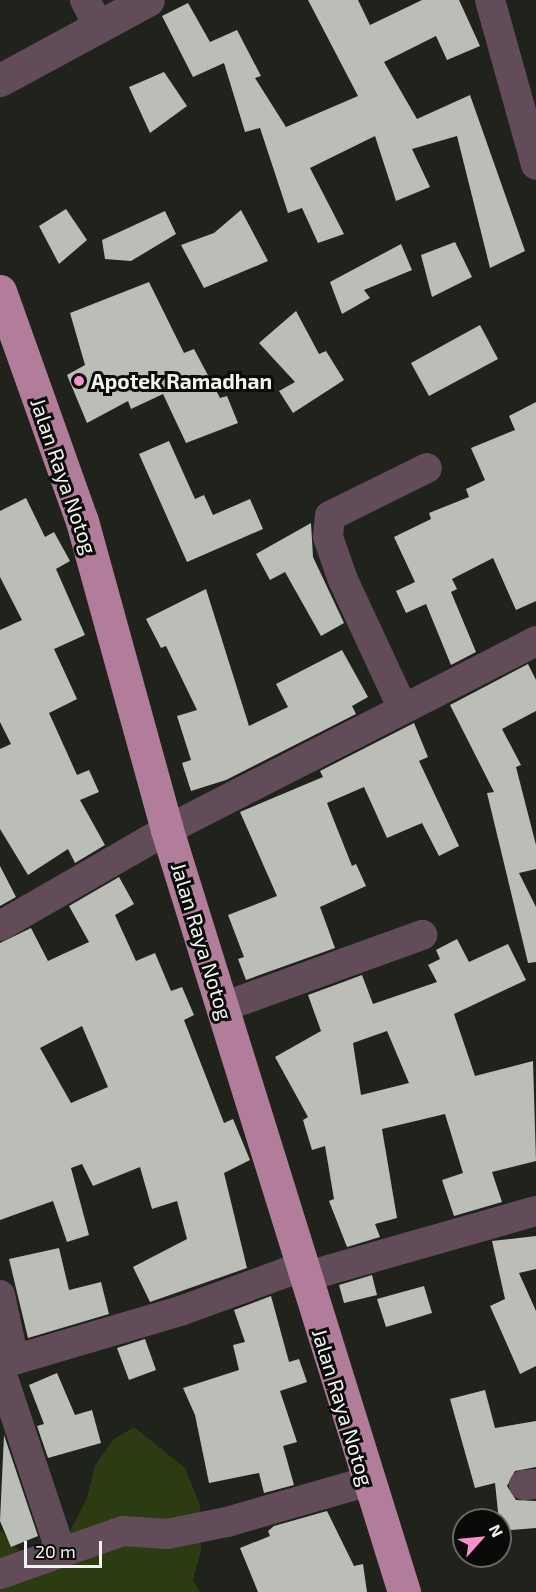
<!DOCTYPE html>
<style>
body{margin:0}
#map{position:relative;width:536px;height:1592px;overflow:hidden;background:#20221c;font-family:"Exo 2",sans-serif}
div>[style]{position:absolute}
.green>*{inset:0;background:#2d3b12}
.building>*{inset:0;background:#bbbeb6}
.minor>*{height:30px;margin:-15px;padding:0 15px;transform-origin:15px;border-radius:15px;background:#634c59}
.tertiary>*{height:33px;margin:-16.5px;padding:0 16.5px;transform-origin:16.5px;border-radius:16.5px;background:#634c59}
.trunk>*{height:33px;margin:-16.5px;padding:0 16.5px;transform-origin:16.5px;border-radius:16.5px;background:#b27d9b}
.dots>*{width:16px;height:16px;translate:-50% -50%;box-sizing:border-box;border:3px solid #0a0b09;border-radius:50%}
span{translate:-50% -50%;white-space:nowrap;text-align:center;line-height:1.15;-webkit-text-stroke:6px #0a0b09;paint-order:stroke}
.poi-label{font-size:21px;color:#f1f3ef;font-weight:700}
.left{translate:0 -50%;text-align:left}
.street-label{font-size:21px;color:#f1f3ef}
.north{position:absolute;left:452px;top:1508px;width:60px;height:60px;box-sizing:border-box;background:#0a0b09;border:2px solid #666865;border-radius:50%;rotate:63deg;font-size:16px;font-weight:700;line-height:24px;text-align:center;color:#f1f3ef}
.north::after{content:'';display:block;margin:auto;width:21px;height:27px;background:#f790cd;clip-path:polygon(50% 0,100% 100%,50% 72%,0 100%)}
.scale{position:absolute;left:24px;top:1541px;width:78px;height:27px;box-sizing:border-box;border:3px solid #f1f3ef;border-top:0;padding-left:8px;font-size:18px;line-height:21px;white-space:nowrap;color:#f1f3ef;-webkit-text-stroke:4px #0a0b09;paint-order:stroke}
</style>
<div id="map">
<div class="green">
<i style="clip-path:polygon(134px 1427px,185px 1468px,200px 1505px,201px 1550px,193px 1580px,200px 1592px,0 1592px,0 1530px,36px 1568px,65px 1541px,87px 1498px,95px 1465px,114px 1439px)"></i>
</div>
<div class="building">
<i style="clip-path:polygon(308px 0,358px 0,370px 25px,422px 0,459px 0,480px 46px,447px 60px,436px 36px,384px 62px,417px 119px,470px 95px,525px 251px,490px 268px,457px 136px,412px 149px,430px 187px,396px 201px,375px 136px,310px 168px,344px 234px,318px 243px,302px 208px,288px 213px,260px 128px,245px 132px,224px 63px,193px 77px,162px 16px,188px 3px,210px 42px,237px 30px,261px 76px,255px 78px,286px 127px,358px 96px)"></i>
<i style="clip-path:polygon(164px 72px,187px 106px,150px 133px,129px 87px)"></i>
<i style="clip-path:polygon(66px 209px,87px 240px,59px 264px,39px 226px)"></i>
<i style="clip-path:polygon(241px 210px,268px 261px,204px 288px,181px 245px,214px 233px)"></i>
<i style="clip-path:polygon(165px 211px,176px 234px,131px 261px,105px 259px,102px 240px)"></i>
<i style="clip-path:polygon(455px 242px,472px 277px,432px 297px,421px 255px)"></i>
<i style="clip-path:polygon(401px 244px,412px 270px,364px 290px,370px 298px,342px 314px,330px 282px)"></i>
<i style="clip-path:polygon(149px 282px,184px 353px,194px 349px,220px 398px,227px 396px,238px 423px,186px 443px,163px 394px,131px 409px,128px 401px,87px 423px,67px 375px,85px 365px,70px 313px)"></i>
<i style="clip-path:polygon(296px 311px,319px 354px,326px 351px,344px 380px,293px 413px,279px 391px,295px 382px,259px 343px)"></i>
<i style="clip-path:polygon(480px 325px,498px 359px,429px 396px,411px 363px)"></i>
<i style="clip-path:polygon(536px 402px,536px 601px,516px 610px,493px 558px,452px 579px,457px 589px,451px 592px,476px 652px,451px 665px,426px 604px,406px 613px,396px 591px,415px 582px,394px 537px,431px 519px,429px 513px,469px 497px,466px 489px,485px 480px,471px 448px,515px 430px,509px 416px)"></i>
<i style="clip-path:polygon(169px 441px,195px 499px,204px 495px,213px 515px,250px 499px,263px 529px,187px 562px,139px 454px)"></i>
<i style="clip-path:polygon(26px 498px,45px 537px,54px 532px,70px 561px,56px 569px,85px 635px,54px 649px,77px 699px,49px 713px,77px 775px,89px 770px,99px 792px,80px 800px,105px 845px,75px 863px,68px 849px,28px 875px,0 829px,0 749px,11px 744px,0 722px,0 630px,22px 620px,0 577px,0 511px)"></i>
<i style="clip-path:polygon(311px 523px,313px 557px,344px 623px,321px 636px,285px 572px,270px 580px,256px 554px)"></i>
<i style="clip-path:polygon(206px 589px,249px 726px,288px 707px,276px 684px,342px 650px,368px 697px,352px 706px,356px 714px,226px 780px,191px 791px,182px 763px,191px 760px,177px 716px,197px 710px,166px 646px,161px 648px,146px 619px)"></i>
<i style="clip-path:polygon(528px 664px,536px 680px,536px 711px,502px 729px,521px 765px,516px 767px,536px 845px,536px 869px,519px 873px,536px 907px,536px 962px,528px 963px,487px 793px,494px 792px,450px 705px)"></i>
<i style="clip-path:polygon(414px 723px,428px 757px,419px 761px,459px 846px,439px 856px,422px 823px,387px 838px,364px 787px,327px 803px,352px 866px,356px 864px,366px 886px,320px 907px,335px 948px,246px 980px,238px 959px,244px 957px,228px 915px,277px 896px,240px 812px,323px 777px,320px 771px)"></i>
<i style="clip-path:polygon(0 866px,16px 897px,0 906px)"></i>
<i style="clip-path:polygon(evenodd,119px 877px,134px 904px,115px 915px,136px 961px,155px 953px,171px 991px,182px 987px,194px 1015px,184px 1020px,224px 1123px,233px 1119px,250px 1160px,224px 1173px,247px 1268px,150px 1302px,133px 1267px,187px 1239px,177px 1201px,152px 1209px,140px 1167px,93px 1186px,82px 1164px,71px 1168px,89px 1235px,67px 1242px,53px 1201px,0 1220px,0 943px,31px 928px,48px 961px,89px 942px,69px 906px,119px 877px,82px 1026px,108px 1087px,71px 1103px,40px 1048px,82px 1026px)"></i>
<i style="clip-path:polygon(evenodd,457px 939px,469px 962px,508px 944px,526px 980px,454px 1014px,475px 1076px,533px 1061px,536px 1161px,492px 1172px,502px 1202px,454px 1216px,442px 1180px,463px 1173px,445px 1114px,382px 1129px,397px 1218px,375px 1224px,380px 1237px,347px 1247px,329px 1201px,334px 1199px,325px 1146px,312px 1150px,303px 1120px,308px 1117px,275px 1057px,321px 1031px,308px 995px,362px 975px,373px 1004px,437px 982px,428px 965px,440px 959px,436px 950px,457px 939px,387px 1031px,409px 1083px,361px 1095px,353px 1043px,387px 1031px)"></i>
<i style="clip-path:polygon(536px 1236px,536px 1269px,519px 1273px,536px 1311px,536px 1366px,520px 1374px,490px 1306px,505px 1299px,492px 1241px)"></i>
<i style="clip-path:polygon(59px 1248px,69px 1290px,101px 1282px,109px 1314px,28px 1338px,9px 1259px)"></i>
<i style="clip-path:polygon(372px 1275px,377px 1295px,344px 1303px,339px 1285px)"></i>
<i style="clip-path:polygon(424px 1286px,432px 1313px,386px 1327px,377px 1299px)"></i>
<i style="clip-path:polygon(271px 1296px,289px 1362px,299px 1359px,307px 1382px,280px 1391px,297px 1442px,283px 1446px,294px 1485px,264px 1493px,259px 1473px,209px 1483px,195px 1415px,183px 1388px,239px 1370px,233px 1345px,245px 1342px,234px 1310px)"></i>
<i style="clip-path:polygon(145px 1339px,156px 1370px,129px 1380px,117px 1348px)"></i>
<i style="clip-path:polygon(57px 1373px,75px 1415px,92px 1410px,101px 1443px,48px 1458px,37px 1426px,44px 1424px,29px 1385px)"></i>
<i style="clip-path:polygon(485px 1390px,495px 1428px,536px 1421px,536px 1467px,515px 1471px,507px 1486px,516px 1500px,536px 1501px,536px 1528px,500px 1531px,495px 1483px,475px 1488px,450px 1399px)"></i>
<i style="clip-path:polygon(4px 1435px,38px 1536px,11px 1547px,0 1521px)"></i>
<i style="clip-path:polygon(327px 1511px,354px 1566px,363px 1564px,367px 1592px,258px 1592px,240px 1548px,270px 1536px,268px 1531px,274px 1526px)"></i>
</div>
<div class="minor">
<i style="left:85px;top:0;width:29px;rotate:63deg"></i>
<i style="left:490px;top:0;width:171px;rotate:74.4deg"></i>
<i style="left:403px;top:709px;width:142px;rotate:-114.9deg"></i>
<i style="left:343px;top:580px;width:46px;rotate:-109.2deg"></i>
<i style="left:328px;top:537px;width:21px;rotate:-85deg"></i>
<i style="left:330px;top:516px;width:108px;rotate:-26.3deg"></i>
<i style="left:0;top:926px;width:193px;rotate:-29.9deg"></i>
<i style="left:167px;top:830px;width:415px;rotate:-27.1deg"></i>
<i style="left:223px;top:1007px;width:212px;rotate:-19.9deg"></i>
<i style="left:304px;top:1277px;width:241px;rotate:-15.9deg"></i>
<i style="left:0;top:1295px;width:66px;rotate:77.8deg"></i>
<i style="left:0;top:1364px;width:191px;rotate:-16.4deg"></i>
<i style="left:183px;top:1310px;width:126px;rotate:-20deg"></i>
<i style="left:0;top:1369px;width:193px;rotate:71.6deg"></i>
<i style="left:524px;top:1485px;width:12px;rotate:-5deg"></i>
<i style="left:0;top:1574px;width:130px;rotate:-19.3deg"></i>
<i style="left:123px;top:1531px;width:44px;rotate:3.9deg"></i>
<i style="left:167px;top:1534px;width:61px;rotate:-11.3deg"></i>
<i style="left:227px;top:1522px;width:145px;rotate:-16.1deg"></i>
</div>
<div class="tertiary">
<i style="left:0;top:80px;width:168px;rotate:-28.4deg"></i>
</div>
<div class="trunk">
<i style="left:0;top:291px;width:244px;rotate:70.4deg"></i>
<i style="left:82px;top:521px;width:320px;rotate:74.6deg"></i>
<i style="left:167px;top:830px;width:798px;rotate:72.72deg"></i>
</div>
<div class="dots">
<i style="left:79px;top:381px;background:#f790cd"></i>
</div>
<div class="poi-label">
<span class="left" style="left:91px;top:381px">Apotek Ramadhan</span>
</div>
<div class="street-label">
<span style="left:64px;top:476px;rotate:71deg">Jalan Raya Notog</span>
<span style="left:202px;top:941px;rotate:73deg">Jalan Raya Notog</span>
<span style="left:343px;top:1407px;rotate:73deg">Jalan Raya Notog</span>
</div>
<div class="north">N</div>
<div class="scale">20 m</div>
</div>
